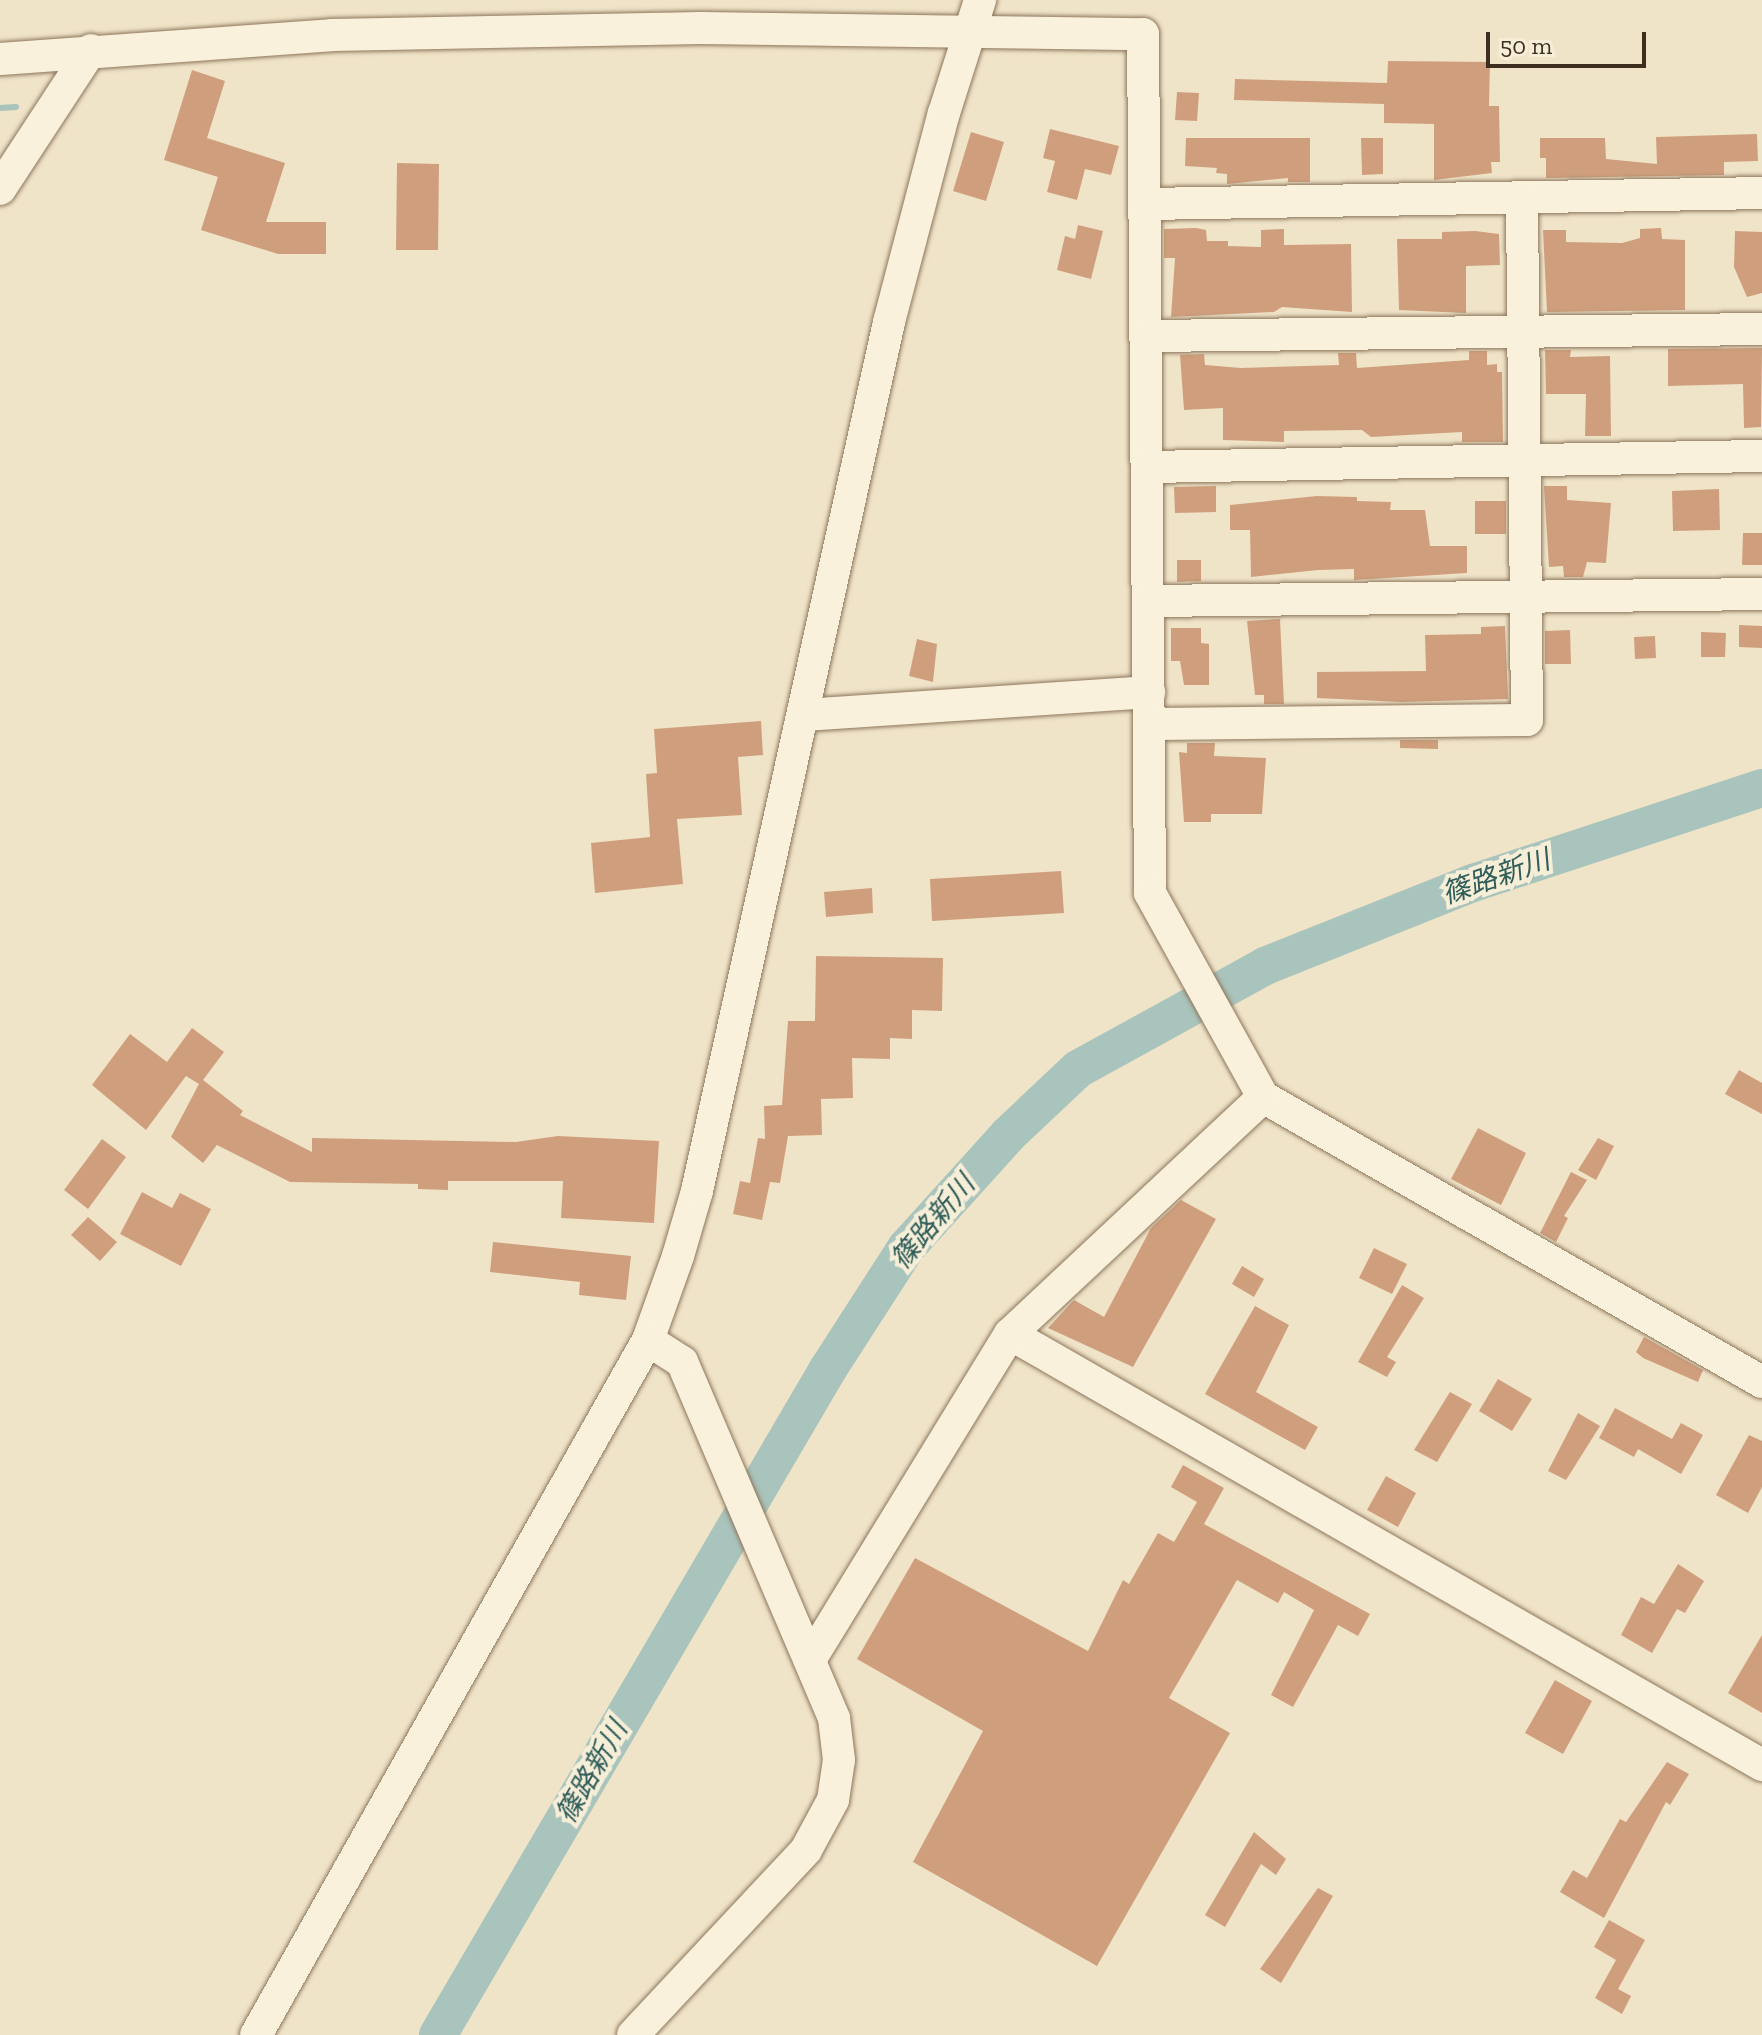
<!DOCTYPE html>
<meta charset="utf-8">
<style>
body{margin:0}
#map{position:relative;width:1762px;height:2035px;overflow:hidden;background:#f0e4c8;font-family:"Zilla Slab","Noto Sans JP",serif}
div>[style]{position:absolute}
.stream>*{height:6px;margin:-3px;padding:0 3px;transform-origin:3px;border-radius:3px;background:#a9c4bc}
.river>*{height:38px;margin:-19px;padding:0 19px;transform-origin:19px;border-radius:19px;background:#a9c4bc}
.building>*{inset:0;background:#cf9f7d}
.roads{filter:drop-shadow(0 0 2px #8d765c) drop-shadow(0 0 2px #8d765c)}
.minor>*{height:32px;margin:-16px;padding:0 16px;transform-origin:16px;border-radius:16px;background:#faf1dc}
span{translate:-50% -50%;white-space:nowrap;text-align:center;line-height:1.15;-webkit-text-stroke:8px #f7eed8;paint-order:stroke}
.water-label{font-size:28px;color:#2f5d5a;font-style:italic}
.scale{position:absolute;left:1486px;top:32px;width:160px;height:36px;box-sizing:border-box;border:4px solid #3d2e20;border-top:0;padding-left:10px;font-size:24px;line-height:28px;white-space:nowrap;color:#3d2e20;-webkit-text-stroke:6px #f7eed8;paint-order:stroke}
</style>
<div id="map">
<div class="stream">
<i style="left:0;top:108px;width:16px;rotate:-4deg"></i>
</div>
<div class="river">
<i style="left:438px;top:2035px;width:772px;rotate:-59.65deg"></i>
<i style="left:828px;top:1369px;width:144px;rotate:-57.2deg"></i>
<i style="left:906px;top:1248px;width:152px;rotate:-47.9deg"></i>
<i style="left:1008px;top:1135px;width:96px;rotate:-43.3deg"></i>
<i style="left:1078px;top:1069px;width:213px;rotate:-28.8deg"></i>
<i style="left:1265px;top:966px;width:224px;rotate:-21.8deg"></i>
<i style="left:1473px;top:883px;width:304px;rotate:-18.2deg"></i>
</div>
<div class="building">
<i style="clip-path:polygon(1388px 61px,1490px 62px,1489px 106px,1499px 106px,1500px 162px,1491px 162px,1492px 173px,1434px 180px,1434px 124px,1384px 123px,1384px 104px,1234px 100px,1235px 79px,1387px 83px)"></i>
<i style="clip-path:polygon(192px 70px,225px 81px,207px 138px,285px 163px,266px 222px,326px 222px,326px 254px,278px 254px,201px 230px,218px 177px,164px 160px)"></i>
<i style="clip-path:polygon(1177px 92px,1199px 93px,1197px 121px,1175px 120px)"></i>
<i style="clip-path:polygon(1050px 129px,1119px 146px,1111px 175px,1085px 169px,1077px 200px,1047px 192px,1055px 161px,1043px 158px)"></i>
<i style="clip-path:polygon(971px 132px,1004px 142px,986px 201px,953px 191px)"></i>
<i style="clip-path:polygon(1757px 134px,1758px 161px,1724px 162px,1724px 175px,1546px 178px,1546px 158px,1540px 158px,1540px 138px,1605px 138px,1606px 159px,1657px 164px,1656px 137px)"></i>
<i style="clip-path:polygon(1186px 138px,1310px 138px,1310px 182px,1288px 182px,1288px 178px,1227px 184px,1227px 174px,1216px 173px,1217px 168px,1185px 166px)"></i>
<i style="clip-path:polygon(1361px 138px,1383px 138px,1383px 174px,1362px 175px)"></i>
<i style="clip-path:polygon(397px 163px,439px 164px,438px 250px,396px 250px)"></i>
<i style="clip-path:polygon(1078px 225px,1103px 231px,1091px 279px,1057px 270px,1065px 236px,1075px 239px)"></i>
<i style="clip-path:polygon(1196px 228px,1206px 230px,1207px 241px,1228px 241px,1228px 246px,1261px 247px,1261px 230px,1284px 229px,1284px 245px,1351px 244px,1352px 312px,1282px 307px,1274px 312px,1171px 317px,1175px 258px,1164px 258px,1164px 229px)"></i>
<i style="clip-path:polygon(1661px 228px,1662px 239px,1685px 240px,1685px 310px,1547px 312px,1543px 230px,1566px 230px,1566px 242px,1622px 243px,1640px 238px,1640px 229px)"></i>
<i style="clip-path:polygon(1475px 231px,1499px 234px,1500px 265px,1466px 266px,1466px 313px,1399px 310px,1397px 239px,1442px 239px,1442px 232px)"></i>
<i style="clip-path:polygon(1735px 231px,1762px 232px,1762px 293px,1747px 297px,1734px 267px)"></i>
<i style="clip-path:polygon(1762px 348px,1761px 427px,1744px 428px,1743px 384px,1668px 386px,1668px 349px)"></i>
<i style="clip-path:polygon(1545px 350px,1571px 350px,1570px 357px,1610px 356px,1611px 436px,1585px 436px,1586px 394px,1546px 394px)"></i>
<i style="clip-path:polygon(1469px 351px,1487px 351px,1487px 365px,1497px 364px,1497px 372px,1502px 372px,1503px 442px,1462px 442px,1462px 432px,1371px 437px,1362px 430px,1284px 431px,1284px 442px,1223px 440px,1223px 408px,1184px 410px,1180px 355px,1204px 354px,1205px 365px,1241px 368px,1339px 365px,1338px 353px,1356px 353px,1357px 368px,1469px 360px)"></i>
<i style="clip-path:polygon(1216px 486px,1216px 512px,1175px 513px,1174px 487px)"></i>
<i style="clip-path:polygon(1544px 486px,1567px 486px,1567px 500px,1611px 503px,1606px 563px,1587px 562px,1583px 577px,1564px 577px,1563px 566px,1549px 567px)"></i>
<i style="clip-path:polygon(1719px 489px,1720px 530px,1673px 531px,1672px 491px)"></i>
<i style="clip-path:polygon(1317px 496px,1357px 497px,1357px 501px,1391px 502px,1390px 510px,1425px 510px,1430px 546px,1467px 546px,1467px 573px,1354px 580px,1354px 569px,1318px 570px,1251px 577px,1250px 530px,1230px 530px,1230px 505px)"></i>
<i style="clip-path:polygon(1475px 501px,1506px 501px,1506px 534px,1475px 534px)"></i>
<i style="clip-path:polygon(1743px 533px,1762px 533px,1762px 565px,1742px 565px)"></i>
<i style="clip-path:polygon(1177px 560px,1201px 560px,1201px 581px,1177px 582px)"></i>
<i style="clip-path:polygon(1280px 619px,1284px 704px,1264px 704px,1264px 695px,1255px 695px,1247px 621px)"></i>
<i style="clip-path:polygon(1739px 625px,1762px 626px,1762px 648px,1739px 647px)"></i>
<i style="clip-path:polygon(1505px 626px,1508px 699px,1401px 702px,1317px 698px,1317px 672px,1426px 671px,1425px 635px,1481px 634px,1481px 627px)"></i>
<i style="clip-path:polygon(1171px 628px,1201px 628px,1201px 643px,1209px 644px,1209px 685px,1184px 685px,1180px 661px,1171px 661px)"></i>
<i style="clip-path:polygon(1570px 630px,1571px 664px,1545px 664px,1545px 631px)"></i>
<i style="clip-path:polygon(1701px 632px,1726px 633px,1725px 657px,1701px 657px)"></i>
<i style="clip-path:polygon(1655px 636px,1656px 658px,1635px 659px,1634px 637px)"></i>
<i style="clip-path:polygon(917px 639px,937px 644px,933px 682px,909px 676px)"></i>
<i style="clip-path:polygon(761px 721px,763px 755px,738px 757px,742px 815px,677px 819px,683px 884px,595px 893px,591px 843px,650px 837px,646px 774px,657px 773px,654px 729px)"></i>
<i style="clip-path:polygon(1400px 740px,1438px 740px,1438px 749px,1400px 748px)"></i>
<i style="clip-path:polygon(1187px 743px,1215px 743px,1214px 756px,1266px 758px,1262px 814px,1211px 814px,1211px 822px,1184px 822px,1179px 752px,1187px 753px)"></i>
<i style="clip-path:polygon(1061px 871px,1064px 913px,932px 921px,930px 879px)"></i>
<i style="clip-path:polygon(872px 888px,873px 913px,826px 917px,824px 892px)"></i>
<i style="clip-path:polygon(816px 956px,943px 958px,942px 1011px,912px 1010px,912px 1039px,890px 1038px,890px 1059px,852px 1058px,853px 1098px,821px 1099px,822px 1135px,788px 1136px,780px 1183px,770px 1182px,762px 1220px,733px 1214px,740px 1181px,750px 1183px,758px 1138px,765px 1139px,764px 1106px,782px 1105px,788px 1021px,815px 1021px)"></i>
<i style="clip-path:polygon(192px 1028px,224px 1052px,203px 1080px,243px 1111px,240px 1115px,312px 1152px,312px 1138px,516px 1142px,558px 1136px,659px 1141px,654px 1223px,561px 1218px,563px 1181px,448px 1181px,448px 1190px,418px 1189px,418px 1184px,290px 1182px,217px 1145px,203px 1163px,171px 1137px,199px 1084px,186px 1076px,146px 1130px,92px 1085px,130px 1034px,167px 1062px)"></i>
<i style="clip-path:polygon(1739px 1070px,1762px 1083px,1762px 1114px,1725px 1094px)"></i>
<i style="clip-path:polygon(1478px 1128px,1526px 1153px,1501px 1205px,1451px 1179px)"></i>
<i style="clip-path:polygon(1598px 1138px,1614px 1146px,1596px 1180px,1578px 1170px)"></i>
<i style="clip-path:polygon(102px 1139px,126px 1157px,88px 1209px,64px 1190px)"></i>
<i style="clip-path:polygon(1571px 1172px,1587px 1180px,1564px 1216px,1568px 1218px,1556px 1242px,1540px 1233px)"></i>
<i style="clip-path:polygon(142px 1192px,172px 1208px,180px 1193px,211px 1209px,181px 1266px,120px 1234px)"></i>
<i style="clip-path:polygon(1181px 1200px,1216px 1219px,1133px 1367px,1048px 1328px,1074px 1300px,1104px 1317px,1151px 1228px)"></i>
<i style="clip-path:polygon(88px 1217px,117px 1242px,100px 1261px,71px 1235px)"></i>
<i style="clip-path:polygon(493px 1242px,631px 1256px,626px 1300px,579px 1295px,580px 1282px,490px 1272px)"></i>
<i style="clip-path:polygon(1374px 1248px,1407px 1264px,1392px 1294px,1359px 1278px)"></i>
<i style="clip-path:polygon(1242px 1266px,1264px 1279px,1254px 1297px,1232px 1284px)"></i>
<i style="clip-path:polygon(1402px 1285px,1424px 1298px,1387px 1357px,1396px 1362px,1387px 1377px,1358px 1362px)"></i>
<i style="clip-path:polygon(1255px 1306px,1289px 1325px,1256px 1392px,1318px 1427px,1305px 1450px,1205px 1394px)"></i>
<i style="clip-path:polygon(1644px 1337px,1703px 1370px,1698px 1382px,1643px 1358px,1636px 1352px)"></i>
<i style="clip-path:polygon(1498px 1379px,1532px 1399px,1512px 1431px,1479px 1411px)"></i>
<i style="clip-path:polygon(1450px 1392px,1472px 1404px,1437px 1462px,1414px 1450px)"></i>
<i style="clip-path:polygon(1615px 1408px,1672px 1439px,1681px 1423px,1703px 1435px,1681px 1474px,1638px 1449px,1634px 1457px,1599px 1438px)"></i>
<i style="clip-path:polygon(1578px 1413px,1600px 1426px,1566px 1480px,1548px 1471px)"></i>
<i style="clip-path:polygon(1749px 1435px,1762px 1441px,1762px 1487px,1748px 1513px,1716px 1495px)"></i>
<i style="clip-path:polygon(1183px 1465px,1224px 1488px,1204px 1524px,1370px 1614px,1358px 1636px,1338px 1625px,1293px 1707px,1271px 1695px,1314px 1610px,1284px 1592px,1278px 1603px,1237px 1580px,1169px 1698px,1230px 1733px,1097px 1966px,913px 1862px,983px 1731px,857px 1659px,915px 1558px,1088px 1651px,1123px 1580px,1129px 1584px,1158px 1533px,1174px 1542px,1197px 1502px,1171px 1487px)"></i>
<i style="clip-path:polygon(1386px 1476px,1416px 1493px,1398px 1527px,1367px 1510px)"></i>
<i style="clip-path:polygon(1678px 1564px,1704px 1581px,1685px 1613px,1677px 1609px,1652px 1653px,1621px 1635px,1641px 1597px,1654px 1604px)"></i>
<i style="clip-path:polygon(1762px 1635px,1762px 1713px,1728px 1693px)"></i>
<i style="clip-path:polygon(1555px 1680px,1592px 1701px,1563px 1754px,1525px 1733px)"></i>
<i style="clip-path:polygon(1667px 1762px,1689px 1774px,1670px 1805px,1666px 1802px,1604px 1918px,1560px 1892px,1573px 1870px,1587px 1878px,1620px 1819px,1626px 1822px)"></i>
<i style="clip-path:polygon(1254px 1832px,1286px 1859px,1276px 1875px,1261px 1864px,1225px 1927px,1205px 1915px)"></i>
<i style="clip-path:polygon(1318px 1888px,1333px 1896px,1281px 1983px,1260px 1969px)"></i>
<i style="clip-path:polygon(1609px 1920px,1645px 1940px,1618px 1989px,1631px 1996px,1622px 2014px,1595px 1998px,1616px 1960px,1594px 1947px)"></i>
</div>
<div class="roads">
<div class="minor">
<i style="left:0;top:59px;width:333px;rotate:-4.1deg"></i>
<i style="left:332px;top:35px;width:369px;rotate:-1.1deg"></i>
<i style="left:701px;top:28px;width:442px;rotate:0.8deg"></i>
<i style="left:1143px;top:34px;width:859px;rotate:89.53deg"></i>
<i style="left:1150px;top:893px;width:233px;rotate:61deg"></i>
<i style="left:1263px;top:1097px;width:575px;rotate:29.73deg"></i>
<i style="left:0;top:189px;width:166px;rotate:-56.8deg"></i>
<i style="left:1147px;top:204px;width:615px;rotate:-1.02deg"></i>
<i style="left:1148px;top:336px;width:614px;rotate:-0.65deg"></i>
<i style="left:1148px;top:467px;width:614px;rotate:-1.03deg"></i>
<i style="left:1149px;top:601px;width:613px;rotate:-0.65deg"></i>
<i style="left:805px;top:715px;width:345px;rotate:-3.8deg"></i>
<i style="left:1149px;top:724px;width:378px;rotate:-0.6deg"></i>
<i style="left:1527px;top:720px;width:523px;rotate:-90.55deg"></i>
<i style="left:1010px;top:1334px;width:867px;rotate:29.82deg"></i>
<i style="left:810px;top:1660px;width:382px;rotate:-58.5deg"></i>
<i style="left:1010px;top:1334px;width:347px;rotate:-43.1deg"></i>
<i style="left:256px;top:2035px;width:798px;rotate:-60.58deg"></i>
<i style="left:648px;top:1340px;width:89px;rotate:-70.3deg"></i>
<i style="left:678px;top:1256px;width:68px;rotate:-73.7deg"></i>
<i style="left:697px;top:1191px;width:890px;rotate:-77.54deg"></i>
<i style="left:889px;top:322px;width:216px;rotate:-75.3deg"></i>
<i style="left:944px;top:113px;width:119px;rotate:-72.3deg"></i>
<i style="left:633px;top:2035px;width:253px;rotate:-46.9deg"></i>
<i style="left:806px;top:1850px;width:57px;rotate:-61.6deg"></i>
<i style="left:833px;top:1800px;width:40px;rotate:-81.5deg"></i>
<i style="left:839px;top:1760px;width:42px;rotate:-96.8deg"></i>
<i style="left:834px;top:1718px;width:387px;rotate:-113.1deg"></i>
<i style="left:682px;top:1362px;width:40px;rotate:-147.1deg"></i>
</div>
</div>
<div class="water-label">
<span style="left:1496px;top:877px;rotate:-19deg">篠路新川</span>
<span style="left:933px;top:1222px;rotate:-50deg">篠路新川</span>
<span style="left:592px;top:1772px;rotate:-60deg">篠路新川</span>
</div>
<div class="scale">50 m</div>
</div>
